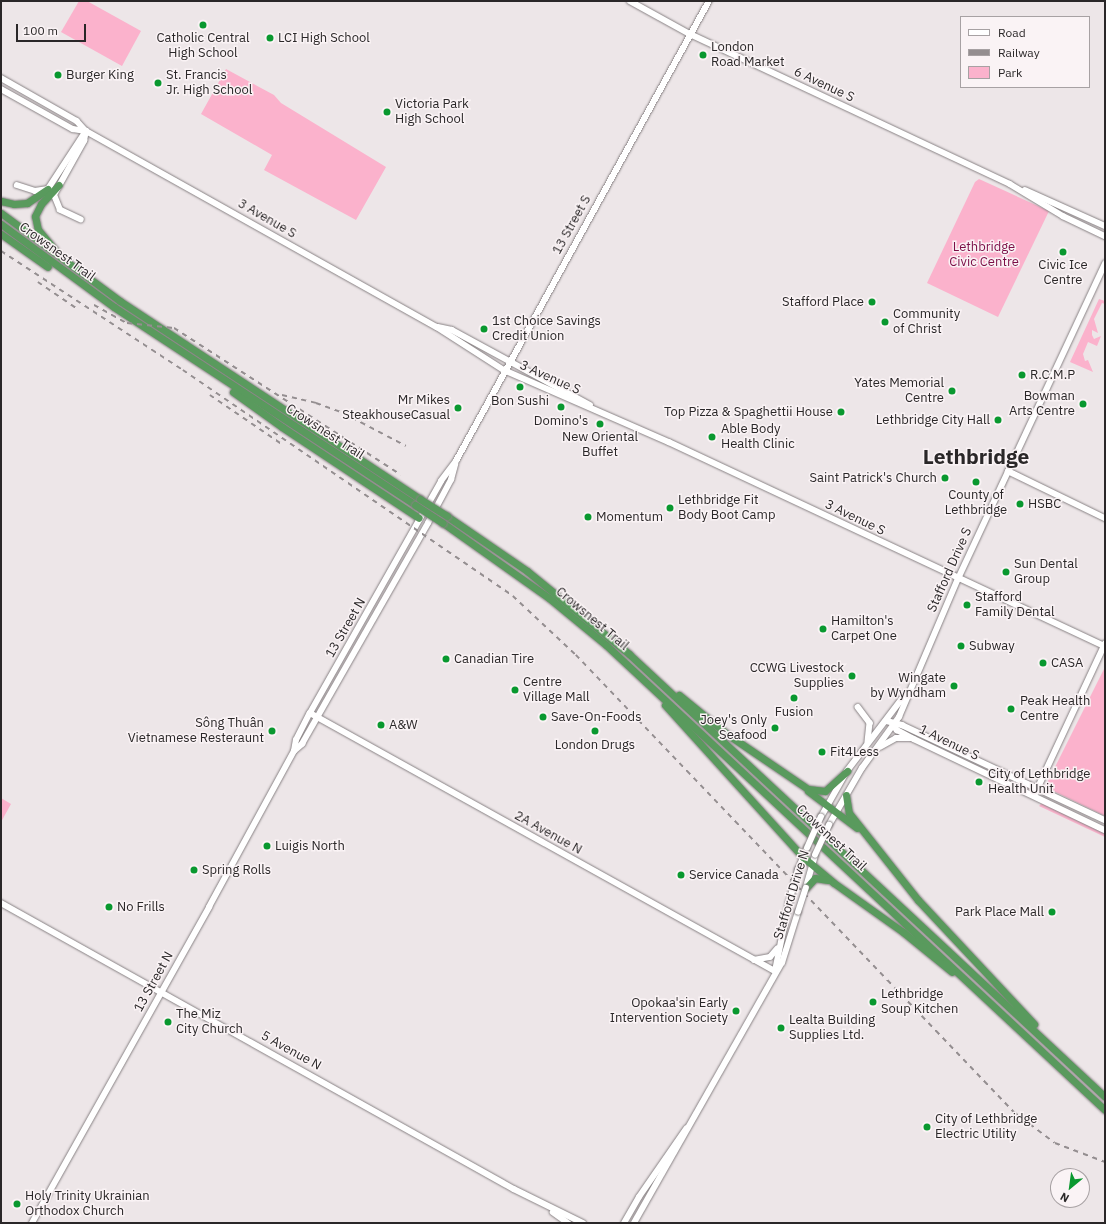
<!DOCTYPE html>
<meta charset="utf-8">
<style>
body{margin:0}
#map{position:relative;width:1106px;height:1224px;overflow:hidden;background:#ede6e8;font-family:"IBM Plex Sans",sans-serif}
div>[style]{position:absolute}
.green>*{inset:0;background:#fbb2cc}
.roads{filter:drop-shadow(0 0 1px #888284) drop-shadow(0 0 1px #888284)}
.secondary>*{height:5.5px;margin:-2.75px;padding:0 2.75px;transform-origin:2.75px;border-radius:2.75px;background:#fff}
.highway>*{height:7px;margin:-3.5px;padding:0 3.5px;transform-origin:3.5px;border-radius:3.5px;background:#599a5d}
.rail>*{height:1.5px;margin-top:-0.75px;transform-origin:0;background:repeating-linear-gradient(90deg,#948e90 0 5px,transparent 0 10px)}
.bridges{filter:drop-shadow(0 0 1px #888284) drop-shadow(0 0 1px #888284)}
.secondary-bridge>*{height:5.5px;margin:-2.75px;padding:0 2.75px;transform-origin:2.75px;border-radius:2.75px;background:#fff}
.highway-bridge>*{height:7px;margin:-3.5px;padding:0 3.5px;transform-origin:3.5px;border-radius:3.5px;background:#599a5d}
.dots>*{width:11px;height:11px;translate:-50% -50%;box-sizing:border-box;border:2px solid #faf3f5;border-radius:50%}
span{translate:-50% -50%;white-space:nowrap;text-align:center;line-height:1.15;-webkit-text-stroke:3px #faf3f5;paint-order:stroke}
.poi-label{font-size:13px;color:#2a2728}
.left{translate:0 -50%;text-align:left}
.right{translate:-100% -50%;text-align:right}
.street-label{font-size:13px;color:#2a2728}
.park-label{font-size:13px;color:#7b0d46}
.town-label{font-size:21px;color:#2a2728;font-weight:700}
.frame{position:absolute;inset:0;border:2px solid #2a2728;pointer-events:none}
.legend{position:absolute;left:960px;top:16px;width:130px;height:72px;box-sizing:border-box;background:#faf3f5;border:1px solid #a7a1a3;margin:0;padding:5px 7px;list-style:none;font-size:12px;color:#2a2728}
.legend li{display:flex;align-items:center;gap:8px;height:20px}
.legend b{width:20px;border:1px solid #a7a1a3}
.north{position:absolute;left:1050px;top:1168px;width:40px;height:40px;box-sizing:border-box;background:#faf3f5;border:1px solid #a7a1a3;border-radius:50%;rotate:209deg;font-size:11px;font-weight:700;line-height:16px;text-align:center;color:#2a2728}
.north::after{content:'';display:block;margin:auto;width:14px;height:18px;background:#09982f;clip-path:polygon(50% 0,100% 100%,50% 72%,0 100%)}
.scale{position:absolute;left:16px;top:24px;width:70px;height:18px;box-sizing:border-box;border:2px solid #2a2728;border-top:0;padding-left:5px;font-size:12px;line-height:14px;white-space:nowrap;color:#2a2728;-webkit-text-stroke:3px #faf3f5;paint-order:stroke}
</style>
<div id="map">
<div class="green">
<i style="clip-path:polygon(79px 1px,87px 1px,141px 31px,122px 66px,61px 32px)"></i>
<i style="clip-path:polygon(226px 69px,274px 95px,281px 103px,386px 167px,356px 220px,264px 170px,272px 155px,201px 114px)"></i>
<i style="clip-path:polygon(979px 179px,1049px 211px,998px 317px,927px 283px,975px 182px)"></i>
<i style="clip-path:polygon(1099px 299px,1105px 301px,1105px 304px,1102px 303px,1094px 319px,1098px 333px,1092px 330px,1092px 335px,1094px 339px,1101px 336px,1097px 346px,1088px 342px,1083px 354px,1085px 361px,1088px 360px,1093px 372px,1070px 362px)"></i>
<i style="clip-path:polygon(1105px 667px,1105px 816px,1045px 787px)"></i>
<i style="clip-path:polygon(1px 798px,11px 804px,1px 822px)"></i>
<i style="clip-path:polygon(1042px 803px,1105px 833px,1105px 837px,1039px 806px)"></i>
</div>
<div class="roads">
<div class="secondary">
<i style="left:630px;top:1px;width:68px;rotate:28.8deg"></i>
<i style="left:690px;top:34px;width:353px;rotate:25.1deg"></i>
<i style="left:1010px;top:184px;width:62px;rotate:31.1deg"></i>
<i style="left:1063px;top:216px;width:47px;rotate:25.5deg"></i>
<i style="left:1px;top:78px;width:87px;rotate:29.5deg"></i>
<i style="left:77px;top:121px;width:13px;rotate:48deg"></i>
<i style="left:86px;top:131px;width:402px;rotate:29.2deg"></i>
<i style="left:437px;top:327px;width:80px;rotate:32.7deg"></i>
<i style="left:504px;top:370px;width:180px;rotate:23.6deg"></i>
<i style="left:669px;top:442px;width:481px;rotate:25.1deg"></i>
<i style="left:1px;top:89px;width:82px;rotate:29.1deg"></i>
<i style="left:73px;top:129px;width:13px;rotate:9deg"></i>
<i style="left:17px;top:185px;width:19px;rotate:18deg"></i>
<i style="left:35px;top:191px;width:13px;rotate:-9deg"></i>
<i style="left:48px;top:189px;width:69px;rotate:-56.8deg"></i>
<i style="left:1025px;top:190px;width:88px;rotate:24.2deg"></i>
<i style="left:81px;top:220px;width:23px;rotate:-155deg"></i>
<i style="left:60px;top:210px;width:16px;rotate:-112deg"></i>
<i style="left:54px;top:195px;width:62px;rotate:-60.9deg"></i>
<i style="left:84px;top:141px;width:10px;rotate:-79deg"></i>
<i style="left:438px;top:327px;width:14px;rotate:12deg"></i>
<i style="left:452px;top:330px;width:157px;rotate:28.5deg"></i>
<i style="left:1008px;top:471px;width:108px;rotate:25.9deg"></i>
<i style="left:858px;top:707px;width:20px;rotate:53deg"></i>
<i style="left:870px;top:723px;width:19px;rotate:96deg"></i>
<i style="left:310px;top:713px;width:532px;rotate:29.02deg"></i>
<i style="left:887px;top:721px;width:16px;rotate:15deg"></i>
<i style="left:902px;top:725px;width:224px;rotate:25.1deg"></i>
<i style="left:894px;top:725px;width:6px;rotate:59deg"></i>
<i style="left:897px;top:730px;width:19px;rotate:28deg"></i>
<i style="left:914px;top:739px;width:212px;rotate:25.5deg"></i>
<i style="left:880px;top:747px;width:18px;rotate:-29deg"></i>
<i style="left:896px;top:738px;width:15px"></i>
<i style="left:294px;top:751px;width:11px;rotate:-41deg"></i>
<i style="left:302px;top:744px;width:254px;rotate:-60.3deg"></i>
<i style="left:428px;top:523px;width:49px;rotate:-61.9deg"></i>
<i style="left:451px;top:480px;width:16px;rotate:-75deg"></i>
<i style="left:1034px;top:796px;width:168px;rotate:-65deg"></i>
<i style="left:821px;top:817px;width:53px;rotate:-60.5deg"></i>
<i style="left:847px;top:771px;width:96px;rotate:-52.7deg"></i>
<i style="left:829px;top:825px;width:66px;rotate:-59.9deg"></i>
<i style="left:862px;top:768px;width:63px;rotate:-54deg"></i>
<i style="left:899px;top:717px;width:150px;rotate:-66.9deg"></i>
<i style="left:958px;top:579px;width:348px;rotate:-65deg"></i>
<i style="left:798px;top:870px;width:24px;rotate:-68deg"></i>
<i style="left:806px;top:887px;width:33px;rotate:-74deg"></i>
<i style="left:1px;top:903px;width:587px;rotate:29.14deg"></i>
<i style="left:514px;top:1189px;width:77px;rotate:26.2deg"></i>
<i style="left:754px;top:960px;width:16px;rotate:-11deg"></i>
<i style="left:770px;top:957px;width:11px;rotate:-49deg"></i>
<i style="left:775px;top:971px;width:69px;rotate:-78.4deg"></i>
<i style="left:553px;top:1212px;width:19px;rotate:36deg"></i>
<i style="left:32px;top:1223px;width:362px;rotate:-60.7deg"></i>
<i style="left:209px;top:907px;width:178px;rotate:-61.4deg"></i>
<i style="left:294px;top:751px;width:11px;rotate:-80deg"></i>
<i style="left:296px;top:740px;width:30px;rotate:-63deg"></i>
<i style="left:310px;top:713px;width:266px;rotate:-60.5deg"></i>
<i style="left:441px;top:481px;width:25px;rotate:-53deg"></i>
<i style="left:456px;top:461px;width:525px;rotate:-61.19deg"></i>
<i style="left:624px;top:1223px;width:30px;rotate:-60deg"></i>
<i style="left:639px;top:1197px;width:83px;rotate:-55.3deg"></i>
<i style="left:634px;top:1223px;width:299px;rotate:-60.4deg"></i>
<i style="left:782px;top:963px;width:53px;rotate:-72.6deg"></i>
</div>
<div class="highway">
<i style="left:1px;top:201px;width:13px;rotate:13deg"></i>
<i style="left:14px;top:204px;width:13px;rotate:-4deg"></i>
<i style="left:27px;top:203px;width:25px;rotate:-34deg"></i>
<i style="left:1px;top:213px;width:148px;rotate:36.5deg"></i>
<i style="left:120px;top:301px;width:359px;rotate:33.4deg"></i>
<i style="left:1px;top:224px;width:140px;rotate:36.3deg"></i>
<i style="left:114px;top:307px;width:360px;rotate:33.3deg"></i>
<i style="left:1px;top:234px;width:57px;rotate:35.1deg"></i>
<i style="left:55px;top:250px;width:26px;rotate:-130deg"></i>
<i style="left:38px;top:230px;width:14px;rotate:-102deg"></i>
<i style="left:35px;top:216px;width:13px;rotate:-63deg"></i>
<i style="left:41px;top:204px;width:26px;rotate:-47deg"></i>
<i style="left:233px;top:392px;width:60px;rotate:35.5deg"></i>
<i style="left:282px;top:427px;width:164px;rotate:33.6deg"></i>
<i style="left:447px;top:516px;width:97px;rotate:34.5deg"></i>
<i style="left:527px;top:571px;width:132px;rotate:39.1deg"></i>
<i style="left:629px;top:654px;width:650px;rotate:42.94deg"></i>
<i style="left:443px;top:523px;width:130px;rotate:35.3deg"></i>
<i style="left:549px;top:598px;width:74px;rotate:39.5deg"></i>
<i style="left:606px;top:645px;width:682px;rotate:42.98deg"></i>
<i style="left:679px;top:695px;width:62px;rotate:39.1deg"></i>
<i style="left:727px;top:734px;width:98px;rotate:34.2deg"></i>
<i style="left:808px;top:789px;width:17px;rotate:7deg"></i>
<i style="left:825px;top:791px;width:30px;rotate:-42deg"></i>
<i style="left:665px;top:705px;width:205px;rotate:47.8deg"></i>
<i style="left:803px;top:857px;width:40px;rotate:40deg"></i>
<i style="left:834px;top:883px;width:85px;rotate:35.4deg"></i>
<i style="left:903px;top:932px;width:63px;rotate:39.2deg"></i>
<i style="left:808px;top:791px;width:61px;rotate:37.1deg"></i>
<i style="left:846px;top:795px;width:18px;rotate:81deg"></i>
<i style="left:849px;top:813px;width:111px;rotate:51.6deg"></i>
<i style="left:918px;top:900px;width:170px;rotate:46.9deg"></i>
<i style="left:806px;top:888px;width:13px;rotate:-48deg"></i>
<i style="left:815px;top:878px;width:13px;rotate:9deg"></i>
</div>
</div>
<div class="rail">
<i style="left:1px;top:251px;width:217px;rotate:33.2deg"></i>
<i style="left:183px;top:370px;width:400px;rotate:34.4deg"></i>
<i style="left:513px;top:596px;width:86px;rotate:43.1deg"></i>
<i style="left:576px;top:655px;width:633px;rotate:46.22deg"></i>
<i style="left:1014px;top:1112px;width:51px;rotate:37.1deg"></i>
<i style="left:1055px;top:1143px;width:53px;rotate:20.8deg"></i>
<i style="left:38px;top:282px;width:46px;rotate:34.4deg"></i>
<i style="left:94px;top:305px;width:38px;rotate:29deg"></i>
<i style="left:127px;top:323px;width:47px;rotate:6.1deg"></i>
<i style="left:174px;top:328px;width:270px;rotate:32.9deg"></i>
<i style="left:210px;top:395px;width:88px;rotate:34.4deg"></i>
<i style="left:282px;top:395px;width:35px;rotate:13deg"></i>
<i style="left:316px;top:403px;width:29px;rotate:20deg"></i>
<i style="left:343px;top:413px;width:71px;rotate:27.6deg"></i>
</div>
<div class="bridges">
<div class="secondary-bridge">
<i style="left:807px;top:848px;width:34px;rotate:-66deg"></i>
<i style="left:815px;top:855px;width:33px;rotate:-65deg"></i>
<i style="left:789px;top:903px;width:34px;rotate:-75deg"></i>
<i style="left:798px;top:912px;width:25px;rotate:-72deg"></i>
</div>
<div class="highway-bridge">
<i style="left:420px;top:499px;width:32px;rotate:32deg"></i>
<i style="left:415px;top:505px;width:33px;rotate:33deg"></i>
</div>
</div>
<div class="dots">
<i style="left:203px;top:25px;background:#09982f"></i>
<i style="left:270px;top:38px;background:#09982f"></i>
<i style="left:703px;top:55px;background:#09982f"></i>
<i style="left:58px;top:75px;background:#09982f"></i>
<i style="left:158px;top:83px;background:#09982f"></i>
<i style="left:387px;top:112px;background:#09982f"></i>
<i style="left:1063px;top:252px;background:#09982f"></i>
<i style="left:872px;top:302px;background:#09982f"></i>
<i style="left:885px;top:322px;background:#09982f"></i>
<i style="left:484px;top:329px;background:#09982f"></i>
<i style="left:1022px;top:375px;background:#09982f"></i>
<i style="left:520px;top:387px;background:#09982f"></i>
<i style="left:952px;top:391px;background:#09982f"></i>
<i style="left:1083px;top:404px;background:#09982f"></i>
<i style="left:561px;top:407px;background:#09982f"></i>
<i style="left:458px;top:408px;background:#09982f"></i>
<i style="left:841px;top:412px;background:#09982f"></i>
<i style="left:998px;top:420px;background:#09982f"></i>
<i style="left:600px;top:424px;background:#09982f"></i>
<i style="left:712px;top:437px;background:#09982f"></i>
<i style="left:945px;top:478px;background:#09982f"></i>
<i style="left:976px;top:482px;background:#09982f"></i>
<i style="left:1020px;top:504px;background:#09982f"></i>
<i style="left:670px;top:508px;background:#09982f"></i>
<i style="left:588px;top:517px;background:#09982f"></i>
<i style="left:1006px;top:572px;background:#09982f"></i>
<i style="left:967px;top:605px;background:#09982f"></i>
<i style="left:823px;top:629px;background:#09982f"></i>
<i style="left:961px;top:646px;background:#09982f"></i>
<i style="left:446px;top:659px;background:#09982f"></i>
<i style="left:1043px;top:663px;background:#09982f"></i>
<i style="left:852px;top:676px;background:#09982f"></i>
<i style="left:954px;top:686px;background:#09982f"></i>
<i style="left:515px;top:690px;background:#09982f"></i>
<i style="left:794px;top:698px;background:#09982f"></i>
<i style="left:1011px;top:709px;background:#09982f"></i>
<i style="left:543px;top:717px;background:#09982f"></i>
<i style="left:381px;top:725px;background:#09982f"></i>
<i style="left:775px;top:728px;background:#09982f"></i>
<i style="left:272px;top:731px;background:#09982f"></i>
<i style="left:595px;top:731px;background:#09982f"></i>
<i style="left:822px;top:752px;background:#09982f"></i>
<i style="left:979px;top:782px;background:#09982f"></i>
<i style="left:267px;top:846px;background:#09982f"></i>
<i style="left:194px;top:870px;background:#09982f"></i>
<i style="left:681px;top:875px;background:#09982f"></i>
<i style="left:109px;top:907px;background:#09982f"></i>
<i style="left:1052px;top:912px;background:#09982f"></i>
<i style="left:873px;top:1002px;background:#09982f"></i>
<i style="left:736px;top:1011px;background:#09982f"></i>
<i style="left:168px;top:1022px;background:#09982f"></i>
<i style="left:781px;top:1028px;background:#09982f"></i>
<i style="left:927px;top:1127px;background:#09982f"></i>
<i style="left:17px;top:1204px;background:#09982f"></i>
</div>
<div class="poi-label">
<span class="left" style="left:278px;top:38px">LCI High School</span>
<span style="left:203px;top:46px">Catholic Central<br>High School</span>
<span class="left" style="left:711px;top:55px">London<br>Road Market</span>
<span class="left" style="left:66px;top:75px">Burger King</span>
<span class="left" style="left:166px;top:83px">St. Francis<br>Jr. High School</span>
<span class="left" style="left:395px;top:112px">Victoria Park<br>High School</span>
<span style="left:1063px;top:273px">Civic Ice<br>Centre</span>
<span class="right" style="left:864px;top:302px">Stafford Place</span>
<span class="left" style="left:893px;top:322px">Community<br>of Christ</span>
<span class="left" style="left:492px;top:329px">1st Choice Savings<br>Credit Union</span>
<span class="left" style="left:1030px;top:375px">R.C.M.P</span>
<span class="right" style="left:944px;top:391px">Yates Memorial<br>Centre</span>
<span class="right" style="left:1075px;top:404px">Bowman<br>Arts Centre</span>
<span class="right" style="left:450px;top:408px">Mr Mikes<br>SteakhouseCasual</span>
<span style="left:520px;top:401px">Bon Sushi</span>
<span class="right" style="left:833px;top:412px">Top Pizza &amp; Spaghettii House</span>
<span class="right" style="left:990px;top:420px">Lethbridge City Hall</span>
<span style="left:561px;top:421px">Domino's</span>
<span class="left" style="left:721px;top:437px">Able Body<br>Health Clinic</span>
<span style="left:600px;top:445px">New Oriental<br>Buffet</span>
<span class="right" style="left:937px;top:478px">Saint Patrick's Church</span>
<span style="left:976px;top:503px">County of<br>Lethbridge</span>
<span class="left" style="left:678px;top:508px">Lethbridge Fit<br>Body Boot Camp</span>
<span class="left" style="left:1028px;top:504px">HSBC</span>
<span class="left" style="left:596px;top:517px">Momentum</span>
<span class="left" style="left:1014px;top:572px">Sun Dental<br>Group</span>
<span class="left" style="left:975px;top:605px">Stafford<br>Family Dental</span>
<span class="left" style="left:831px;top:629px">Hamilton's<br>Carpet One</span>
<span class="left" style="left:969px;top:646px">Subway</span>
<span class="left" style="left:454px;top:659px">Canadian Tire</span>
<span class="left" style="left:1051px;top:663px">CASA</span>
<span class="right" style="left:844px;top:676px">CCWG Livestock<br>Supplies</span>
<span class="right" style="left:946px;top:686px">Wingate<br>by Wyndham</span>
<span class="left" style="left:523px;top:690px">Centre<br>Village Mall</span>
<span class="left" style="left:1020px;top:709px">Peak Health<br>Centre</span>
<span style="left:794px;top:712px">Fusion</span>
<span class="left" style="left:551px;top:717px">Save-On-Foods</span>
<span class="right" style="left:767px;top:728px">Joey's Only<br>Seafood</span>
<span class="right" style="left:264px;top:731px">Sông Thuân<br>Vietnamese Resteraunt</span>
<span class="left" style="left:389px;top:725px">A&amp;W</span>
<span style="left:595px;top:745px">London Drugs</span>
<span class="left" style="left:830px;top:752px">Fit4Less</span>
<span class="left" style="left:988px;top:782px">City of Lethbridge<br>Health Unit</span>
<span class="left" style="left:275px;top:846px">Luigis North</span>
<span class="left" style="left:202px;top:870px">Spring Rolls</span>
<span class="left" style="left:689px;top:875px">Service Canada</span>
<span class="left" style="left:117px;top:907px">No Frills</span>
<span class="right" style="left:1044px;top:912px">Park Place Mall</span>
<span class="left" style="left:881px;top:1002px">Lethbridge<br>Soup Kitchen</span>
<span class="right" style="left:728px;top:1011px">Opokaa'sin Early<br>Intervention Society</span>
<span class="left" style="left:176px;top:1022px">The Miz<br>City Church</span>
<span class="left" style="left:789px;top:1028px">Lealta Building<br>Supplies Ltd.</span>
<span class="left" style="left:935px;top:1127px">City of Lethbridge<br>Electric Utility</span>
<span class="left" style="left:25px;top:1204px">Holy Trinity Ukrainian<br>Orthodox Church</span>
</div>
<div class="street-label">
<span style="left:824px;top:85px;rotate:25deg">6 Avenue S</span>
<span style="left:267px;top:219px;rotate:30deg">3 Avenue S</span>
<span style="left:572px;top:225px;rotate:-61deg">13 Street S</span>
<span style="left:57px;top:252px;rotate:36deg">Crowsnest Trail</span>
<span style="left:550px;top:378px;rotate:24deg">3 Avenue S</span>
<span style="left:325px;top:432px;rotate:33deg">Crowsnest Trail</span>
<span style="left:855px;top:518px;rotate:26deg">3 Avenue S</span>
<span style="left:950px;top:570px;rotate:-66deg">Stafford Drive S</span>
<span style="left:592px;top:619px;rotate:40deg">Crowsnest Trail</span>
<span style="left:346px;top:628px;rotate:-60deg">13 Street N</span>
<span style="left:949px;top:743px;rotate:26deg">1 Avenue S</span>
<span style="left:548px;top:833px;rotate:29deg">2A Avenue N</span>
<span style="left:831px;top:838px;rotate:43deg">Crowsnest Trail</span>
<span style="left:792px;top:895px;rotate:-73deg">Stafford Drive N</span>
<span style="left:154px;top:982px;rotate:-61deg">13 Street N</span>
<span style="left:291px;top:1051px;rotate:29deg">5 Avenue N</span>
</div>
<div class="park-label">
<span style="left:984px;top:255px">Lethbridge<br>Civic Centre</span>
</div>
<div class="town-label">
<span style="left:976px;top:456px">Lethbridge</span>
</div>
<div class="frame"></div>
<ul class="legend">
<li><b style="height:5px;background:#fff"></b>Road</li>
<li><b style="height:5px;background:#948e90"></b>Railway</li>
<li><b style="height:11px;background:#fbb2cc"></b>Park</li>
</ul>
<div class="north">N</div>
<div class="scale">100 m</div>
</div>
